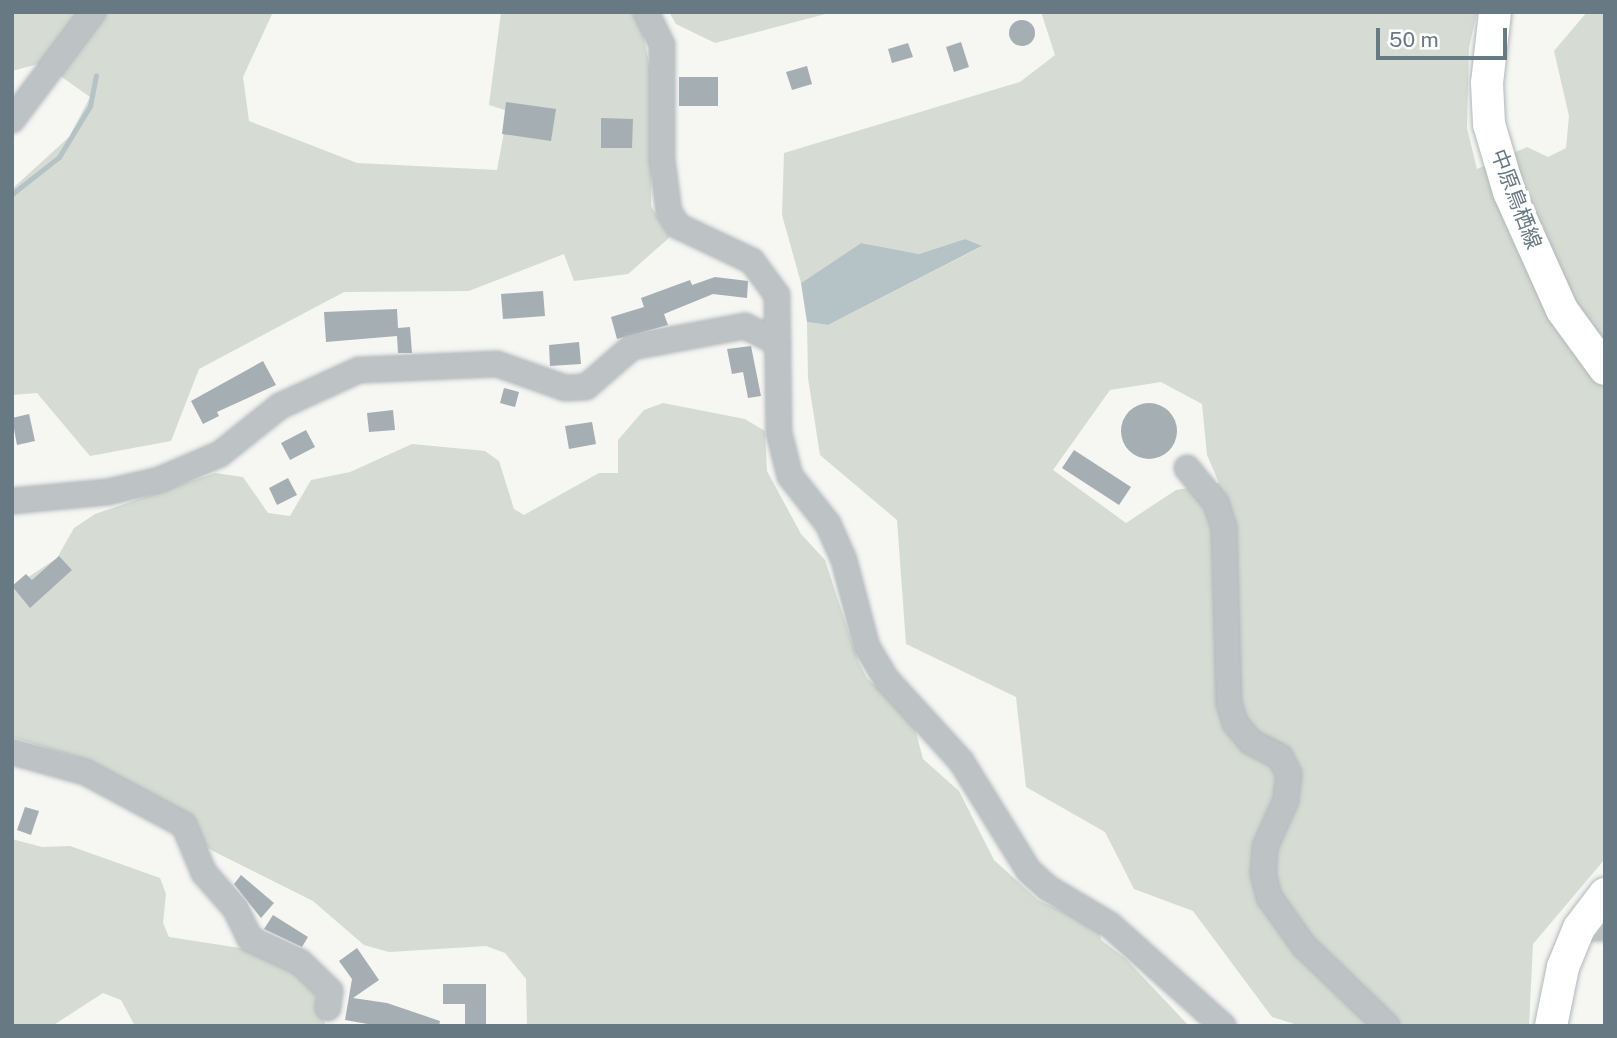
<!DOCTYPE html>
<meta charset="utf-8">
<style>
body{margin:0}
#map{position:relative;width:1617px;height:1038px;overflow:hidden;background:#f6f6f3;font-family:"Public Sans","Noto Sans JP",sans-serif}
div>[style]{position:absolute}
.green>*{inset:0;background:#d6dbd3}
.water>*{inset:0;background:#b5c2c6}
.stream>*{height:5px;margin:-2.5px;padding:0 2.5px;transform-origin:2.5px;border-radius:2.5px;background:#b5c2c6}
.building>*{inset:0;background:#a5aeb3}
.round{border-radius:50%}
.roads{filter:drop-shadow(0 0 2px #b1b7ba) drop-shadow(0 0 2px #b1b7ba)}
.minor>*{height:24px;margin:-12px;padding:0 12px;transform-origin:12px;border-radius:12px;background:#bdc2c5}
.major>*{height:32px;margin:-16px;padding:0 16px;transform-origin:16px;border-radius:16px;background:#fff}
span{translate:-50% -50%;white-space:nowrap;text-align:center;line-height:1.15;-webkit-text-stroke:7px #fff;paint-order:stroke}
.street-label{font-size:21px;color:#677983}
.frame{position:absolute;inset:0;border:14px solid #677983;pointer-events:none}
.scale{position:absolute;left:1376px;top:28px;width:131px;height:32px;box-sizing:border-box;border:4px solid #677983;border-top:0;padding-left:9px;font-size:21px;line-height:24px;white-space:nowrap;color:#677983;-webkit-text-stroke:5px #fff;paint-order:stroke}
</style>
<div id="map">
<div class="green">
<i style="clip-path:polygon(12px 12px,273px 12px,243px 77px,249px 121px,357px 163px,497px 170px,508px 111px,489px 105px,501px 12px,633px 12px,641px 22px,652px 79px,651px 206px,670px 237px,628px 274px,574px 281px,564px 254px,469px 291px,344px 292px,199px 369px,171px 441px,90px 456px,37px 393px,12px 395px,12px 189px,69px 137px,90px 97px,42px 63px,12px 71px)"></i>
<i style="clip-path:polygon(669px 12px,833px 12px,715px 43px,676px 24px)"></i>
<i style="clip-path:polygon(evenodd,1041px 12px,1477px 12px,1469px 48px,1467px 128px,1477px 169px,1527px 147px,1548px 157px,1566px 148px,1569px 116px,1554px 51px,1587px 12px,1605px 12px,1605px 859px,1533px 944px,1529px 1026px,1301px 1026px,1272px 1017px,1193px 911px,1134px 889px,1105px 832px,1026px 787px,1016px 697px,906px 644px,897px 520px,820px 455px,808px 378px,807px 322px,828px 325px,981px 247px,965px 239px,919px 254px,861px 243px,801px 283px,782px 215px,784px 153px,1020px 82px,1055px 55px,1041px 12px,1161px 382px,1202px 404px,1207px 455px,1219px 483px,1176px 490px,1126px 523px,1053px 470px,1110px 390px,1161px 382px)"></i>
<i style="clip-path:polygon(663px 403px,745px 419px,765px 431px,767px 471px,801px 534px,825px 560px,858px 661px,867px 678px,913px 721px,923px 759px,959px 791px,994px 860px,1038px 900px,1099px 928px,1101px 940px,1125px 958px,1189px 1026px,527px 1026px,526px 979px,505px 953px,486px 946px,389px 952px,364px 945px,313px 901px,211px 850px,77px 757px,12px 737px,12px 588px,57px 558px,74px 528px,95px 514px,215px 473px,243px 477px,268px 513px,290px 516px,311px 480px,350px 472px,412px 444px,485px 451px,499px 461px,514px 509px,524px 515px,599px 473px,618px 473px,618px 440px,644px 410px)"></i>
<i style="clip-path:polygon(12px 839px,42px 847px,70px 846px,160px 878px,166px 894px,163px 923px,169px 937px,273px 953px,313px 989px,326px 1026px,135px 1026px,121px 1000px,103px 993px,52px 1026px,12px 1026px)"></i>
</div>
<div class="water">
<i style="clip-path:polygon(965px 239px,982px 246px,828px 325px,807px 322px,801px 283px,861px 243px,919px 254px)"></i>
</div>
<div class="stream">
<i style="left:12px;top:194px;width:60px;rotate:-38.2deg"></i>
<i style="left:59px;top:157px;width:60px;rotate:-58.7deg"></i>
<i style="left:90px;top:106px;width:31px;rotate:-79deg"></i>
</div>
<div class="building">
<i class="round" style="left:1009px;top:20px;width:26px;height:26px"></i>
<i style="clip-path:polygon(961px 42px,969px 67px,954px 72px,946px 47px)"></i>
<i style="clip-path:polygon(908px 43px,913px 57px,892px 63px,888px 49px)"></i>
<i style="clip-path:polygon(807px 66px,812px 84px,792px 90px,786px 72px)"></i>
<i style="clip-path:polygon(679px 77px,718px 77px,718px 106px,679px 106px)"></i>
<i style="clip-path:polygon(506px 102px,556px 109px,551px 141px,502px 134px)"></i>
<i style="clip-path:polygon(601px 118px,633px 119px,632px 148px,601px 148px)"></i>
<i style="clip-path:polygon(715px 277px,748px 281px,747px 298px,713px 294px,664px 314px,668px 325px,617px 339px,611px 317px,644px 307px,641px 298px,690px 280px,692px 285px)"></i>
<i style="clip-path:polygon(543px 291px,545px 316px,503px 319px,501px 294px)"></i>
<i style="clip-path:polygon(397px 309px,398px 328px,410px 327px,412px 353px,398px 353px,397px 336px,326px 342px,324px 312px)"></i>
<i style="clip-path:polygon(579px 342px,581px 364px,550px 366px,549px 345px)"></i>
<i style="clip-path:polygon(751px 346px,761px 396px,748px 398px,743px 372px,732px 374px,727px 349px)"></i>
<i style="clip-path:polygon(263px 361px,276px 385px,217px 412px,219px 416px,203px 424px,191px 401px)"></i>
<i style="clip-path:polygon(504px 388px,519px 392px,515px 407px,500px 403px)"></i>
<i class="round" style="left:1121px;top:403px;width:56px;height:56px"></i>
<i style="clip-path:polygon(393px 410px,395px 430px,369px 432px,367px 413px)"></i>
<i style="clip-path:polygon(29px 414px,35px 441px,17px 445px,12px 418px)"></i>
<i style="clip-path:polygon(592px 422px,596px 444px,569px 449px,565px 426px)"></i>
<i style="clip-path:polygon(306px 430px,315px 447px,290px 460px,281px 443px)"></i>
<i style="clip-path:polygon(1074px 450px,1131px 487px,1119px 505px,1062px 468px)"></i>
<i style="clip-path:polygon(288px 478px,297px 495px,277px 505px,269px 488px)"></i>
<i style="clip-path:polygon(59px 556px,72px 570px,30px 608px,12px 586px,26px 574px,32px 580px)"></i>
<i style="clip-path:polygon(25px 807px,39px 811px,31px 835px,17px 830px)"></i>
<i style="clip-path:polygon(241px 875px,274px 903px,261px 918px,234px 884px)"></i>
<i style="clip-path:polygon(273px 915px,308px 937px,302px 947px,264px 929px)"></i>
<i style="clip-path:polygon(357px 948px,379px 980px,353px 998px,387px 1003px,440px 1021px,439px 1026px,379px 1026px,345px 1020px,352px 979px,339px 961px)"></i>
<i style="clip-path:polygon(443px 984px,486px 984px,486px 1026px,465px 1026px,465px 1004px,443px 1004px)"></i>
</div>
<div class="roads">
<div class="minor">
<i style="left:646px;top:12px;width:37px;rotate:64deg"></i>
<i style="left:662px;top:45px;width:114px;rotate:90deg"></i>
<i style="left:662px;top:159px;width:53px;rotate:82.5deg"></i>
<i style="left:669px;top:212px;width:17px;rotate:57deg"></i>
<i style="left:678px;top:226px;width:82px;rotate:25.3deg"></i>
<i style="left:752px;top:261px;width:42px;rotate:53.7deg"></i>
<i style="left:777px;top:295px;width:138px;rotate:89.2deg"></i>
<i style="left:779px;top:433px;width:44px;rotate:75.7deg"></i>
<i style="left:790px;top:476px;width:61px;rotate:51.6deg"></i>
<i style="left:828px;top:524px;width:39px;rotate:66deg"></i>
<i style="left:844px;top:560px;width:90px;rotate:75.2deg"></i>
<i style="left:867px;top:647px;width:39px;rotate:59deg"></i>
<i style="left:887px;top:680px;width:110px;rotate:47.6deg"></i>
<i style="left:961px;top:761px;width:129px;rotate:58.3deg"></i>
<i style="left:1029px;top:871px;width:25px;rotate:42deg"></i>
<i style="left:1048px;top:888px;width:72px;rotate:30.8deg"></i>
<i style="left:1110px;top:925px;width:152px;rotate:41.8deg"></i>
<i style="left:12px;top:120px;width:135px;rotate:-53.1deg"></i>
<i style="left:1187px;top:468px;width:45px;rotate:50.4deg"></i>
<i style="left:1216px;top:503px;width:25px;rotate:72deg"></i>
<i style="left:1224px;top:527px;width:176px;rotate:88.4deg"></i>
<i style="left:1229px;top:703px;width:21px;rotate:73deg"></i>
<i style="left:1235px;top:723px;width:25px;rotate:50deg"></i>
<i style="left:1251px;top:742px;width:33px;rotate:27deg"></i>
<i style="left:1280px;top:757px;width:19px;rotate:62deg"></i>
<i style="left:1289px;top:774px;width:26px;rotate:97deg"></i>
<i style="left:1286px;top:800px;width:51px;rotate:114.1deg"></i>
<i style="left:1265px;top:847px;width:26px;rotate:94deg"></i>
<i style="left:1263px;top:873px;width:25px;rotate:76deg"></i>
<i style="left:1269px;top:897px;width:60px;rotate:54.5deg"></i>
<i style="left:1304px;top:946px;width:115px;rotate:43.9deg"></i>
<i style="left:12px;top:501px;width:96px;rotate:-5.4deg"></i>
<i style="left:108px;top:492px;width:52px;rotate:-13.2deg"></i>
<i style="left:159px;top:480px;width:66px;rotate:-23.1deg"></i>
<i style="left:220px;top:454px;width:77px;rotate:-38.7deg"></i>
<i style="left:280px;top:406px;width:87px;rotate:-24.5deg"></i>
<i style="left:359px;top:370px;width:138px;rotate:-2.5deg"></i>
<i style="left:497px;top:364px;width:72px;rotate:19.4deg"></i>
<i style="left:565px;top:388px;width:21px;rotate:-3deg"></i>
<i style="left:586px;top:387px;width:61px;rotate:-41deg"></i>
<i style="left:632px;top:347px;width:115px;rotate:-10.5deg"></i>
<i style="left:745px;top:326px;width:37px;rotate:27deg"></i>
<i style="left:12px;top:752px;width:76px;rotate:15.3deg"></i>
<i style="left:85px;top:772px;width:112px;rotate:28.2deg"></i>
<i style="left:184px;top:825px;width:52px;rotate:67.4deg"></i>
<i style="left:204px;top:873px;width:47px;rotate:48.5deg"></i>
<i style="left:235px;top:908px;width:34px;rotate:64deg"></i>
<i style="left:250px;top:939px;width:55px;rotate:24.7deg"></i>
<i style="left:300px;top:962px;width:42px;rotate:44deg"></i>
<i style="left:330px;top:991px;width:17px;rotate:97deg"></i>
<i style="left:1579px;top:928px;width:26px"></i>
</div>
<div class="major">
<i style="left:1495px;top:12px;width:71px;rotate:96.4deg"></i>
<i style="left:1487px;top:83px;width:41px;rotate:87.2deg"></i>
<i style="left:1489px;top:124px;width:71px;rotate:73.6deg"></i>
<i style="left:1509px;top:192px;width:129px;rotate:65.8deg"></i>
<i style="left:1562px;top:310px;width:73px;rotate:53.9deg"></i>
<i style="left:1551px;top:1026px;width:60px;rotate:-78.5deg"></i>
<i style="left:1563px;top:967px;width:42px;rotate:-67.7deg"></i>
<i style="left:1579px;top:928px;width:43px;rotate:-52.6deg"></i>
</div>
</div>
<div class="street-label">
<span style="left:1516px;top:199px;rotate:69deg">中原鳥栖線</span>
</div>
<div class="frame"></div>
<div class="scale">50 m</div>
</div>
